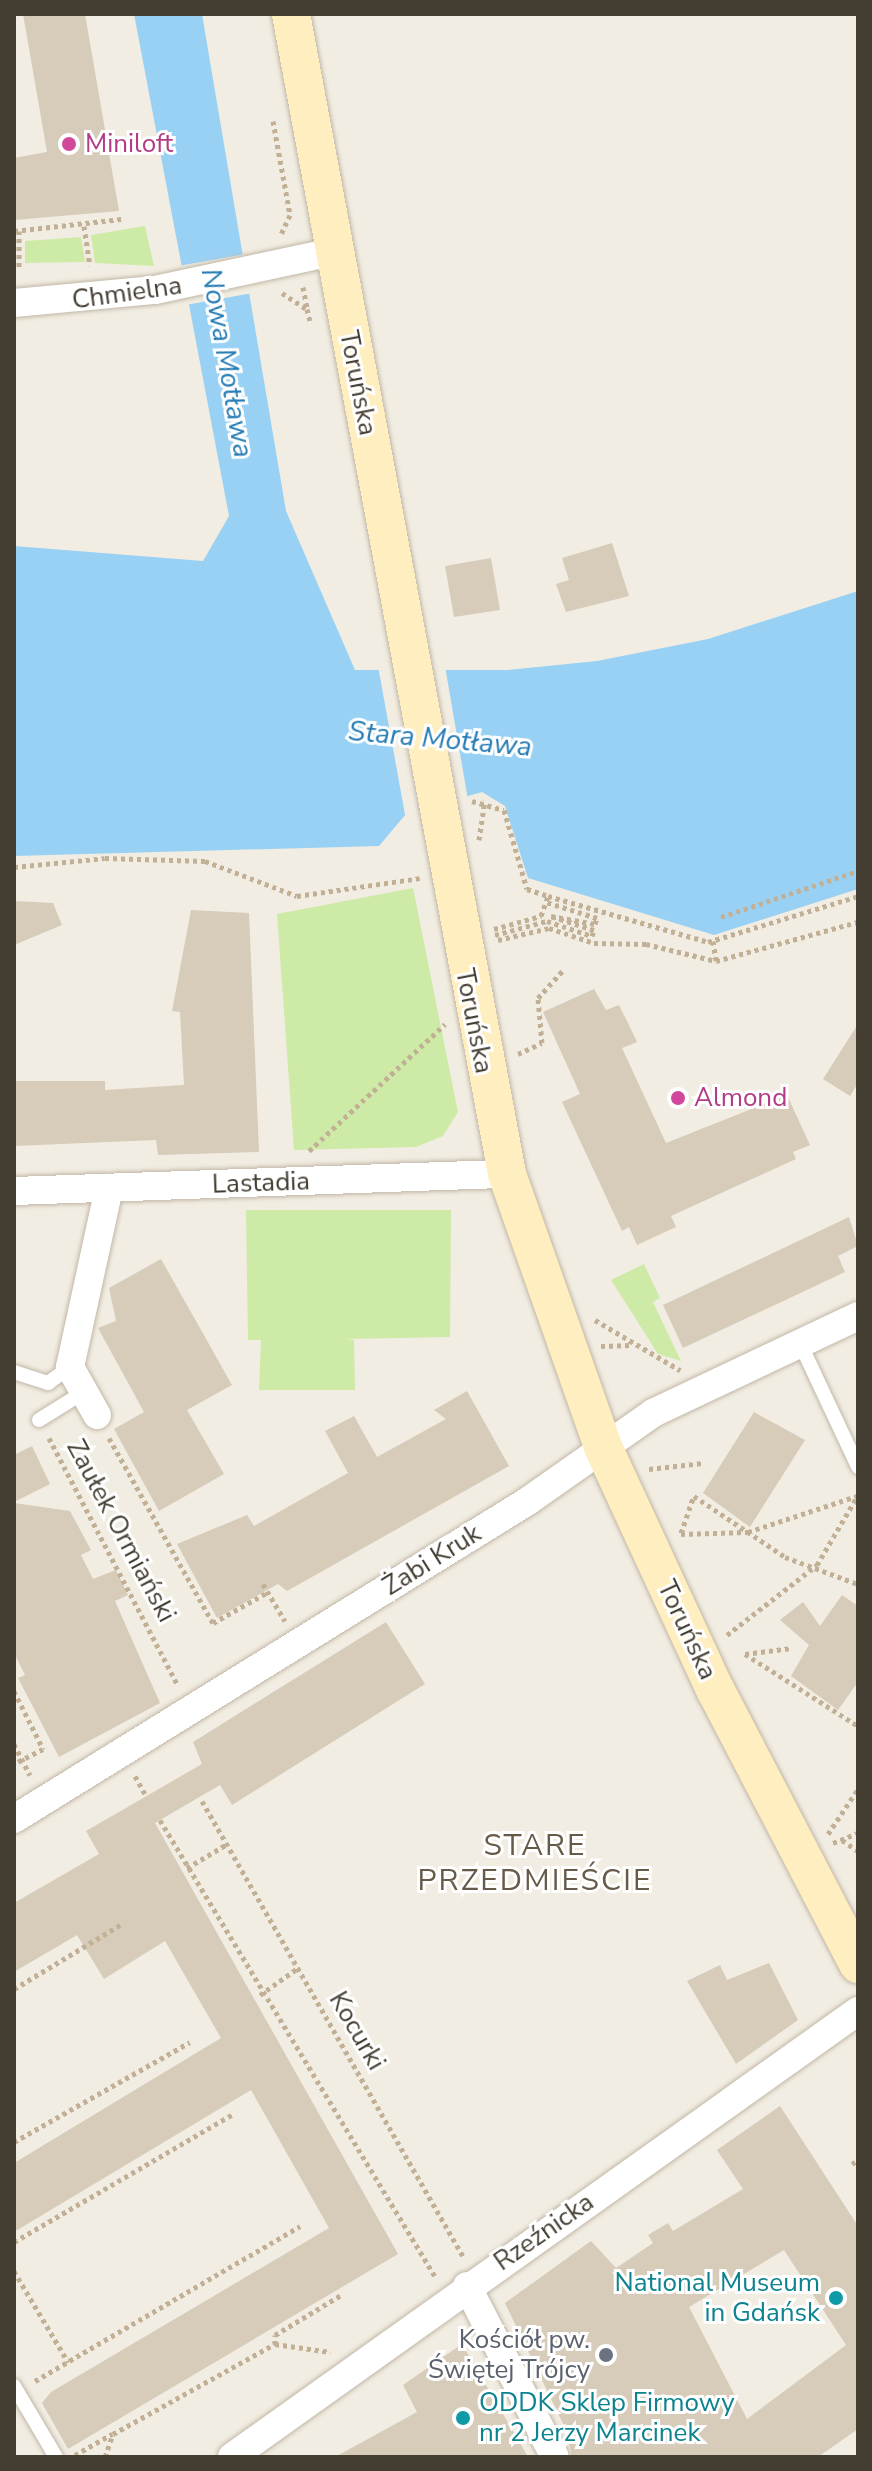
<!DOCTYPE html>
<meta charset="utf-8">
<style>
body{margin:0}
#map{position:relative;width:872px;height:2471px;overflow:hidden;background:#f2ede2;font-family:"Nunito Sans",sans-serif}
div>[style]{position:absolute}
.green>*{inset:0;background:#ceeaa7}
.water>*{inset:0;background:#99d1f4}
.pier>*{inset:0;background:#f2ede2}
.building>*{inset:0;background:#d7cbba}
.path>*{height:5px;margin-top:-2.5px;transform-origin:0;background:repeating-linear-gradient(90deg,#c1b095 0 4px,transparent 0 8px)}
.roads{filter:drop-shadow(0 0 2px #c1b7a7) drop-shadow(0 0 2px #c1b7a7)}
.lane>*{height:14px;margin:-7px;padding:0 7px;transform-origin:7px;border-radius:7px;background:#fff}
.street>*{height:28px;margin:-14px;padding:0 14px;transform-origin:14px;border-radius:14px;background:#fff}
.secondary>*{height:38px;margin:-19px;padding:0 19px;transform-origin:19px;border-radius:19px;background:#ffeebf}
.dots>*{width:22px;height:22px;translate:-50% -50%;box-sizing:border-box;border:4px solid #fff;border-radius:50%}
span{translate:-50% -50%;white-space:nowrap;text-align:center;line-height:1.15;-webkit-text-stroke:6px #fff;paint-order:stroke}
.hotel-label{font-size:26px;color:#b23c85}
.left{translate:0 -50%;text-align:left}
.street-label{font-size:26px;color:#443d32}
.culture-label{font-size:26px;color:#0d838f}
.right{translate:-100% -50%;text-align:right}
.worship-label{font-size:26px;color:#5b616d}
.water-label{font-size:28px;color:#267cb5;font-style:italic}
.quarter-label{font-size:30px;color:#675a49;letter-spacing:2px}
.frame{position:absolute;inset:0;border:16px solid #443d32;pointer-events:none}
</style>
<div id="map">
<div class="green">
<i style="clip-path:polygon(145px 226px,154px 266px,95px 263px,91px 235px)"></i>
<i style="clip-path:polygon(81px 237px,85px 262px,25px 263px,25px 241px)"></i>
<i style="clip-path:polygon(413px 888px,458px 1112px,443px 1136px,416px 1147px,294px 1150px,277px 914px)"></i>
<i style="clip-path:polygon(246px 1210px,451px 1210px,450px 1337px,346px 1339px,354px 1340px,355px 1390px,259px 1390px,261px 1340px,248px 1340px)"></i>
<i style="clip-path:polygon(644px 1264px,660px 1298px,653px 1302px,681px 1361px,658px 1354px,611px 1280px)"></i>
</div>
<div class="water">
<i style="clip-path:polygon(134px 14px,202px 14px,286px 511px,355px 670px,508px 670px,597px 661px,708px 639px,858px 591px,858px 889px,714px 935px,528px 878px,505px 806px,482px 792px,406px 814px,379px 846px,14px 856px,14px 546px,203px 561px,229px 516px)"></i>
</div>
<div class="pier">
<i style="clip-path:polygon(246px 254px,253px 293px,185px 305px,178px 266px)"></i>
<i style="clip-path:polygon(378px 666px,445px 666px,468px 800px,406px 820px)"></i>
</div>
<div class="building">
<i style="clip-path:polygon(23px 14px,85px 14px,119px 211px,14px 220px,14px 158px,47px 152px)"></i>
<i style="clip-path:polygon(612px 543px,629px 596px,566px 612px,556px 584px,569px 580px,562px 558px)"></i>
<i style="clip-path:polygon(491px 558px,500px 610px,454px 617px,445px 566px)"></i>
<i style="clip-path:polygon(14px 901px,53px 903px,62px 925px,14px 945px)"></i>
<i style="clip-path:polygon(191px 910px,249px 913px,259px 1152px,158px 1155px,156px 1140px,14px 1146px,14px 1081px,105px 1081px,105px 1090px,184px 1085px,180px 1012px,172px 1011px)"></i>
<i style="clip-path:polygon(594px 989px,606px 1010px,619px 1005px,629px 1025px,637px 1042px,622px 1048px,666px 1143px,787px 1095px,810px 1145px,793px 1152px,796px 1159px,671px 1216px,676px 1227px,637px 1245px,629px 1227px,622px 1231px,562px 1102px,580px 1094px,543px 1012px)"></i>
<i style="clip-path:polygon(858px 1024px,858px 1083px,850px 1096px,823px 1079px)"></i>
<i style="clip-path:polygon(849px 1217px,858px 1246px,838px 1256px,845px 1272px,683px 1348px,663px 1305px)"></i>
<i style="clip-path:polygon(161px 1259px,232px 1385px,187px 1410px,224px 1474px,159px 1511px,114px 1429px,144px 1412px,98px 1328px,116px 1321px,109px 1288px)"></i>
<i style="clip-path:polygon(467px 1391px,509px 1466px,287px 1591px,278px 1584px,217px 1618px,177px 1544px,247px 1515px,254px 1526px,348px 1473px,325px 1431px,354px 1416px,377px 1457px,446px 1419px,434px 1410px)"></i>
<i style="clip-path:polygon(754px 1412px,805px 1440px,750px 1527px,703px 1493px)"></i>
<i style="clip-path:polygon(32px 1446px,50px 1484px,14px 1502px,14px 1455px)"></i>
<i style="clip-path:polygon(14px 1503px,70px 1511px,91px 1550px,81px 1555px,93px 1579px,116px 1570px,128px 1595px,115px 1601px,160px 1703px,59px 1757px,18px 1678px,25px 1675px,14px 1653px)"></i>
<i style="clip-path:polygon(842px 1595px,858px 1606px,858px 1682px,838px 1710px,791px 1676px,809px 1645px,780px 1620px,803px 1602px,820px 1626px)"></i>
<i style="clip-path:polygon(386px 1622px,425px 1684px,232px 1805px,220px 1785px,155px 1823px,398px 2254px,68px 2449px,42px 2403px,51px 2392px,329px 2228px,251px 2090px,14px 2232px,14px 2163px,221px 2038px,165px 1941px,104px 1979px,77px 1935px,14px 1972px,14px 1903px,99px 1854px,86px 1831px,202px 1764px,193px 1742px)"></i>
<i style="clip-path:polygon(769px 1963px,798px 2020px,736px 2064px,687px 1981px,720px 1965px,727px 1980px)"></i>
<i style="clip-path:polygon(evenodd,780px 2106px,858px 2226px,858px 2429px,818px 2457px,572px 2457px,567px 2432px,505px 2303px,591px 2241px,616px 2268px,653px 2243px,648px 2235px,668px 2223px,673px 2231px,743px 2189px,717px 2150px,780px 2106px,784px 2250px,846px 2345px,747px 2419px,689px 2307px,784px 2250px)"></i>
<i style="clip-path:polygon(462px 2344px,527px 2455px,536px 2457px,335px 2457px,417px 2412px,403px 2385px)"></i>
</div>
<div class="path">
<i style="left:273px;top:121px;width:96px;rotate:79.7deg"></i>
<i style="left:290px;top:215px;width:23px;rotate:115deg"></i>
<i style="left:84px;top:226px;width:40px;rotate:81.5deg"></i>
<i style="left:14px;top:231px;width:108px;rotate:-6.4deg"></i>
<i style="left:19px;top:231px;width:38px;rotate:90deg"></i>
<i style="left:303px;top:287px;width:21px;rotate:79deg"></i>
<i style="left:282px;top:293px;width:30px;rotate:33deg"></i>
<i style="left:307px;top:309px;width:12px;rotate:76deg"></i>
<i style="left:472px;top:801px;width:33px;rotate:16deg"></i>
<i style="left:504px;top:810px;width:82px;rotate:73.8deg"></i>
<i style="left:527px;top:889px;width:22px;rotate:18deg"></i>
<i style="left:479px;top:840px;width:40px;rotate:-81.5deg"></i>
<i style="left:14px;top:867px;width:91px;rotate:-5.6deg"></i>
<i style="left:105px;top:858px;width:100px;rotate:1.7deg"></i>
<i style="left:205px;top:861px;width:98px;rotate:20.8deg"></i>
<i style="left:297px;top:896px;width:124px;rotate:-8.3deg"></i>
<i style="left:721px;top:917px;width:145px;rotate:-18.6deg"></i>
<i style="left:494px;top:929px;width:49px;rotate:-15.5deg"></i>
<i style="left:541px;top:916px;width:21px;rotate:-71deg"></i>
<i style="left:548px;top:896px;width:166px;rotate:16deg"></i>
<i style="left:708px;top:942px;width:157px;rotate:-17deg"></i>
<i style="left:495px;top:935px;width:54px;rotate:-15.1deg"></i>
<i style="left:547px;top:921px;width:47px;rotate:18.4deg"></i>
<i style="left:592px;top:936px;width:6px;rotate:-72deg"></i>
<i style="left:594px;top:930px;width:45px;rotate:-162deg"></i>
<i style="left:551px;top:916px;width:45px;rotate:10.3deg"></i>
<i style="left:595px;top:924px;width:6px;rotate:-72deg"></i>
<i style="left:597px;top:918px;width:53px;rotate:-162.6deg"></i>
<i style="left:498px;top:940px;width:52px;rotate:-13.2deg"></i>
<i style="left:549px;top:928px;width:47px;rotate:18.4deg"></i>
<i style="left:594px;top:943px;width:52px;rotate:1.1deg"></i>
<i style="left:646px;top:944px;width:72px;rotate:13.7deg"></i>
<i style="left:716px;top:961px;width:147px;rotate:-15.4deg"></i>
<i style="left:713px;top:941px;width:20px;rotate:81deg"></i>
<i style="left:518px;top:1054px;width:26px;rotate:-25deg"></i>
<i style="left:542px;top:1043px;width:45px;rotate:-95.1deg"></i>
<i style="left:538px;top:998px;width:38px;rotate:-48deg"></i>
<i style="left:309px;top:1151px;width:186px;rotate:-43deg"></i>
<i style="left:595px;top:1320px;width:99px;rotate:30.5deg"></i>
<i style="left:601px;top:1346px;width:30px;rotate:-2deg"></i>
<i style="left:49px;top:1438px;width:277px;rotate:62.5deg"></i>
<i style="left:109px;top:1438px;width:212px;rotate:60.7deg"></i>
<i style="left:213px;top:1623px;width:63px;rotate:-29.4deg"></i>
<i style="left:649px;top:1469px;width:54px;rotate:-6.3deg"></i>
<i style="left:681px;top:1533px;width:39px;rotate:-71deg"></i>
<i style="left:694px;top:1496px;width:110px;rotate:33.8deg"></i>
<i style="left:785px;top:1557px;width:78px;rotate:20.3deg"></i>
<i style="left:681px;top:1534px;width:67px;rotate:-1.7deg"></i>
<i style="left:748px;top:1532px;width:115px;rotate:-18.3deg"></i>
<i style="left:263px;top:1584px;width:43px;rotate:59.3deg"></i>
<i style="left:727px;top:1635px;width:114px;rotate:-37.9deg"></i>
<i style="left:817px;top:1565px;width:81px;rotate:-59.6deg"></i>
<i style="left:745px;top:1654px;width:134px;rotate:32.5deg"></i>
<i style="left:745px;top:1654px;width:47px;rotate:-7.3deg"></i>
<i style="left:14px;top:1691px;width:65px;rotate:63.4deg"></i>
<i style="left:43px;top:1749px;width:33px;rotate:153deg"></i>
<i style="left:14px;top:1744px;width:35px;rotate:63deg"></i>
<i style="left:135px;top:1776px;width:23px;rotate:61deg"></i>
<i style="left:202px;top:1801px;width:527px;rotate:60.17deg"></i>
<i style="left:160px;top:1820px;width:535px;rotate:58.93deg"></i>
<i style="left:828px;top:1834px;width:54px;rotate:-56.3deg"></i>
<i style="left:842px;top:1840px;width:19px;rotate:35deg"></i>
<i style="left:833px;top:1843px;width:27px;rotate:-22deg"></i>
<i style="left:187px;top:1868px;width:47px;rotate:-31deg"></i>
<i style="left:14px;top:1989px;width:124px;rotate:-31.1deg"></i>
<i style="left:260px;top:1995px;width:47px;rotate:-35.4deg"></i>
<i style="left:14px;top:2142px;width:202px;rotate:-29.6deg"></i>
<i style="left:852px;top:2164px;width:7px;rotate:-34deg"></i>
<i style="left:14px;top:2242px;width:254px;rotate:-30.3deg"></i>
<i style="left:14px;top:2271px;width:106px;rotate:59.3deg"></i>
<i style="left:275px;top:2344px;width:56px;rotate:8.3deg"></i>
<i style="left:35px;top:2381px;width:307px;rotate:-30.3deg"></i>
<i style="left:75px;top:2455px;width:43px;rotate:-29.6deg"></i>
<i style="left:105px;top:2457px;width:24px;rotate:-71deg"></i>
<i style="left:113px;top:2434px;width:185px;rotate:-29.1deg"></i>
<i style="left:275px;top:2344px;width:9px;rotate:-90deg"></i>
<i style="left:275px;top:2335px;width:77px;rotate:-31.2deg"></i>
</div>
<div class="roads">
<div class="lane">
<i style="left:800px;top:1343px;width:137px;rotate:64.9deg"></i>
<i style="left:14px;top:1372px;width:36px;rotate:18deg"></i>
<i style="left:48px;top:1383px;width:27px;rotate:-36deg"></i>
<i style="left:39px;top:1420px;width:53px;rotate:-31.9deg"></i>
<i style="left:14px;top:2386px;width:82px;rotate:59.4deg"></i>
</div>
<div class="street">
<i style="left:14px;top:303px;width:142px;rotate:-5.3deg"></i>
<i style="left:155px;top:290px;width:182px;rotate:-12.1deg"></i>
<i style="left:14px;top:1191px;width:493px;rotate:-2deg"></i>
<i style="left:97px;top:1415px;width:55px;rotate:-119.4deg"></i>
<i style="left:70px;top:1367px;width:183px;rotate:-77.7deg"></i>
<i style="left:14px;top:1819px;width:604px;rotate:-31.74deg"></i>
<i style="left:528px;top:1501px;width:153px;rotate:-35.1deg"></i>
<i style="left:653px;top:1413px;width:227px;rotate:-25.3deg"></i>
<i style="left:467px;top:2286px;width:192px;rotate:62.8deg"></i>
<i style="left:232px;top:2457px;width:769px;rotate:-35.47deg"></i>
</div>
<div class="secondary">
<i style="left:291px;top:14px;width:1180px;rotate:79.45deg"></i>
<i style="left:507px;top:1174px;width:289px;rotate:70.6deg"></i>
<i style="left:603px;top:1447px;width:269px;rotate:65.2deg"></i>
<i style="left:716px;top:1691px;width:308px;rotate:62.5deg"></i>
</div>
</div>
<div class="dots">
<i style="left:69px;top:144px;background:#d1479c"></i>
<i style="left:678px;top:1098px;background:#d1479c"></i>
<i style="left:836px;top:2298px;background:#0f9aa8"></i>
<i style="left:606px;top:2355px;background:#6b7280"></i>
<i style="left:463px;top:2418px;background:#0f9aa8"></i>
</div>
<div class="hotel-label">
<span class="left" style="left:85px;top:144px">Miniloft</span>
<span class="left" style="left:694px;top:1098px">Almond</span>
</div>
<div class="street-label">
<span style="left:127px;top:293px;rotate:-8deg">Chmielna</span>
<span style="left:358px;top:383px;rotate:79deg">Toruńska</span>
<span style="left:474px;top:1021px;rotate:79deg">Toruńska</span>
<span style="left:261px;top:1183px;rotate:-2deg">Lastadia</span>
<span style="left:121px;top:1531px;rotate:62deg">Zaułek Ormiański</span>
<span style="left:432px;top:1560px;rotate:-32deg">Żabi Kruk</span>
<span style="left:687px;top:1630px;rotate:65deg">Toruńska</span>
<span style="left:357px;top:2031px;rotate:60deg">Kocurki</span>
<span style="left:544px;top:2232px;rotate:-35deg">Rzeźnicka</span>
</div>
<div class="culture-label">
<span class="right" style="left:820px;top:2298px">National Museum<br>in Gdańsk</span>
<span class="left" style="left:479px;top:2418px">ODDK Sklep Firmowy<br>nr 2 Jerzy Marcinek</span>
</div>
<div class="worship-label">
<span class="right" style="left:590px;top:2355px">Kościół pw.<br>Świętej Trójcy</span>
</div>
<div class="water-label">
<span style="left:227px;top:363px;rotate:80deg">Nowa Motława</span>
<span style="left:440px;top:739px;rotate:5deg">Stara Motława</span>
</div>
<div class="quarter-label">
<span style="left:535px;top:1863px">STARE<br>PRZEDMIEŚCIE</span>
</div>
<div class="frame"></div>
</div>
